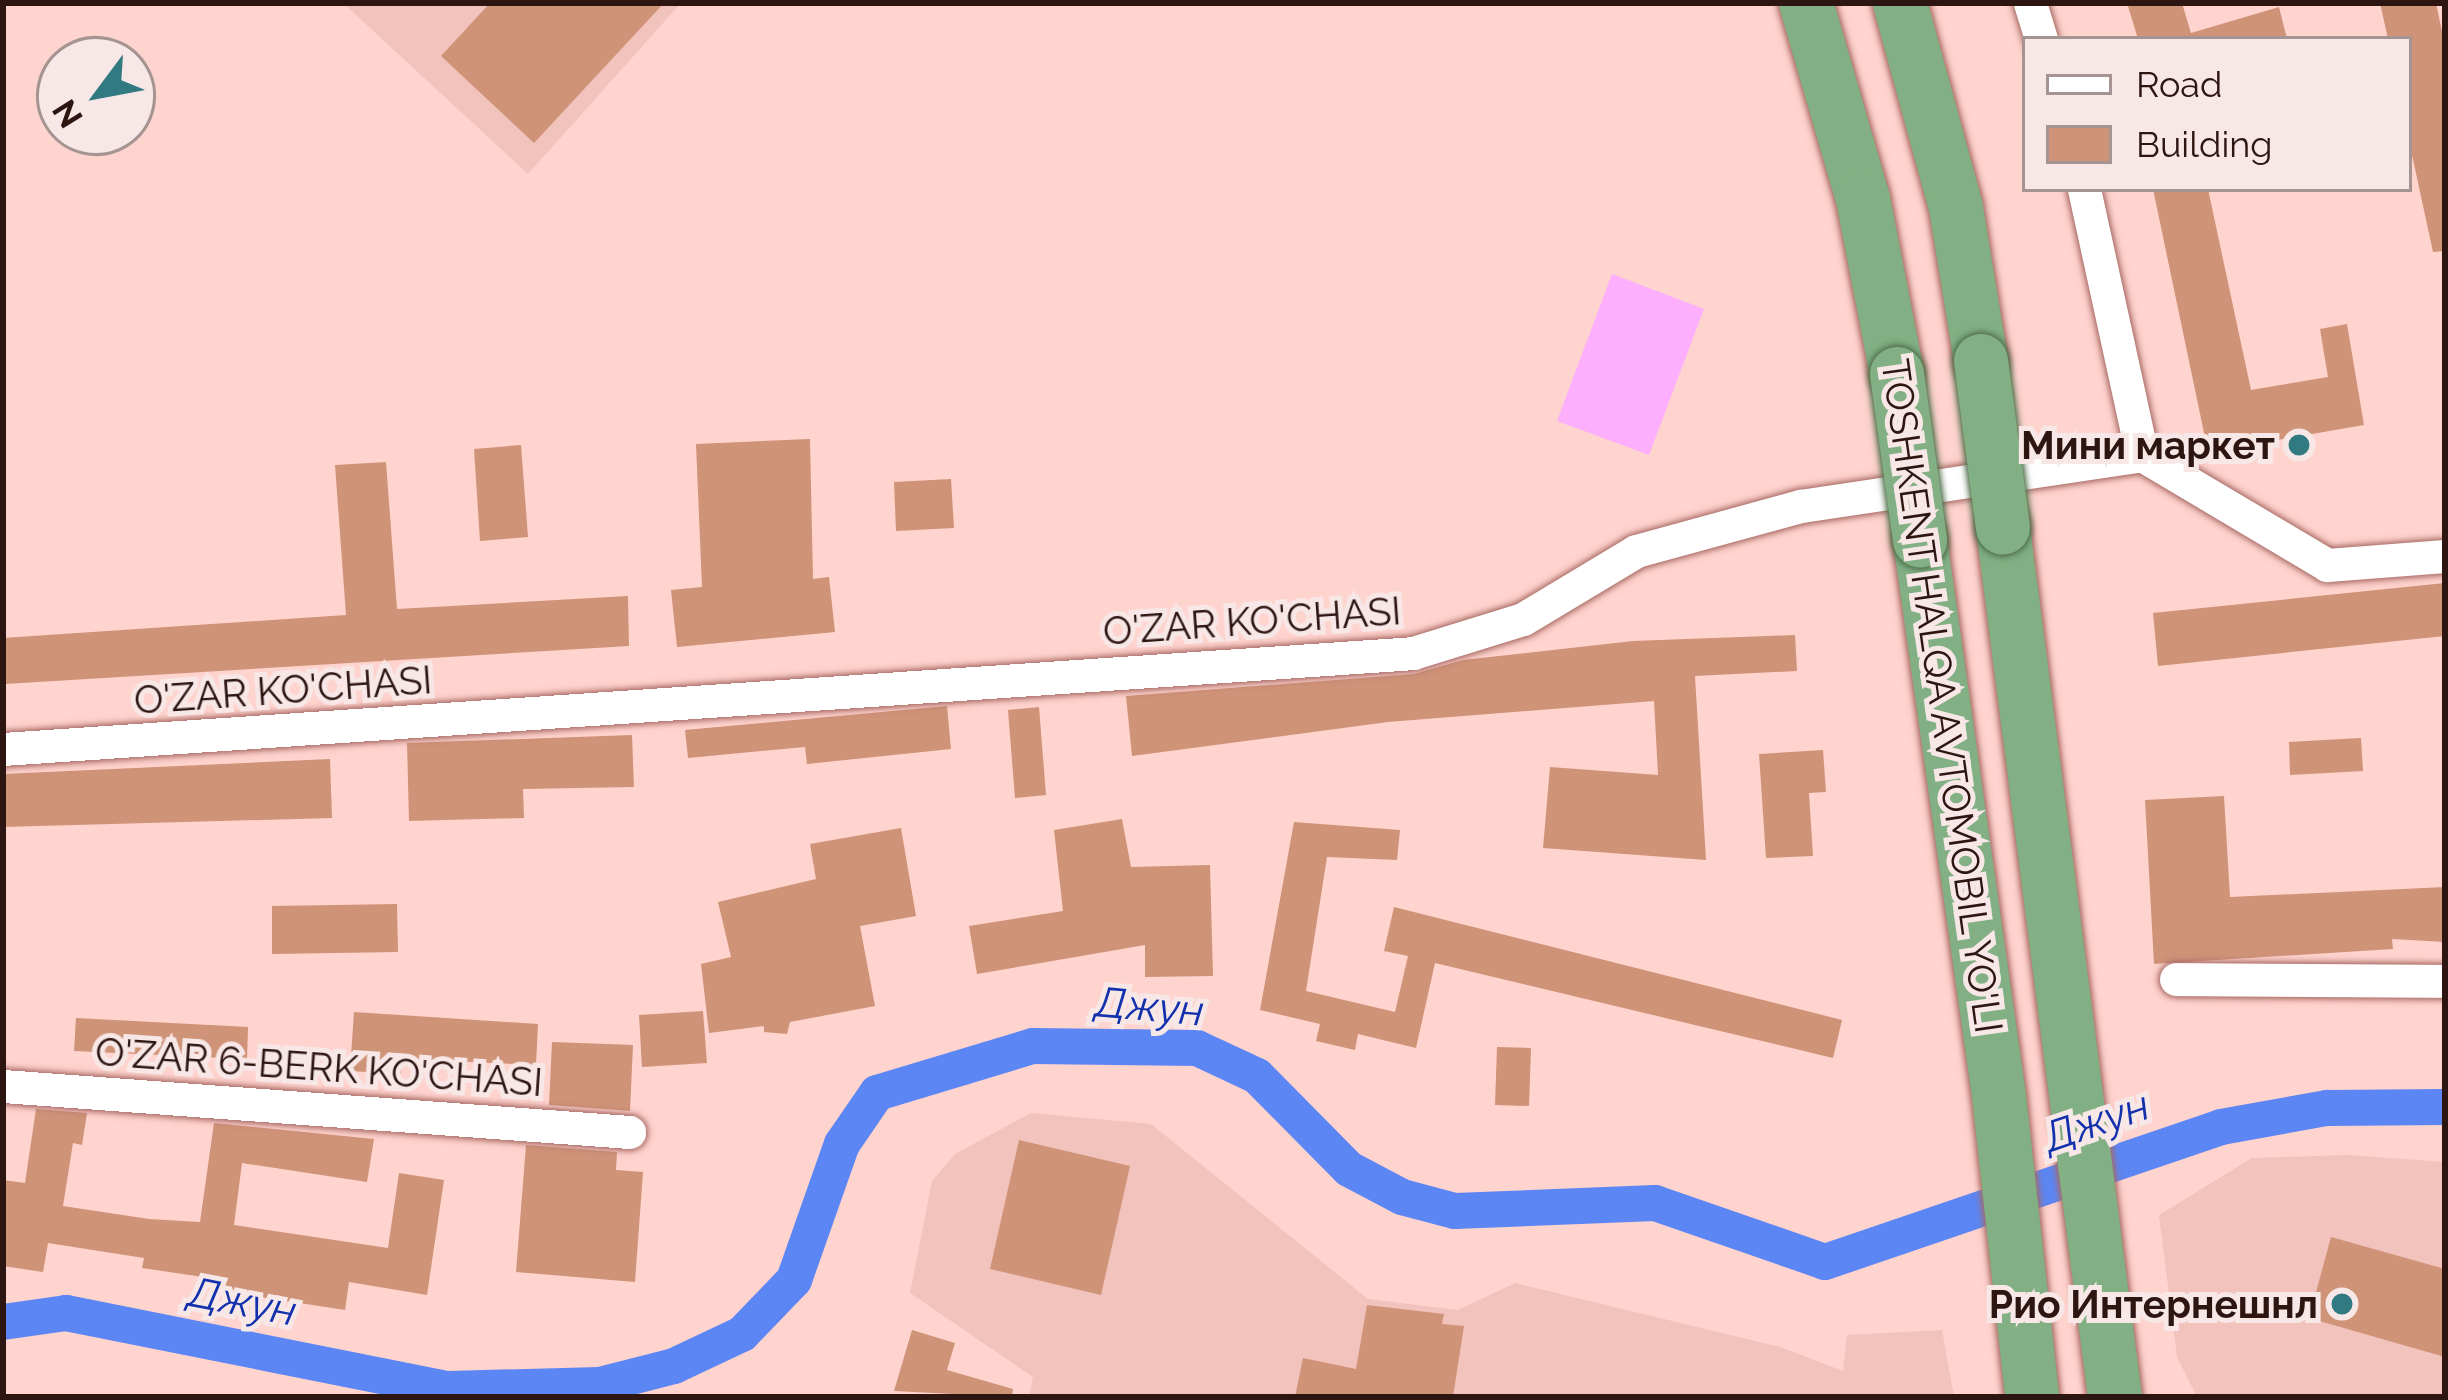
<!DOCTYPE html>
<meta charset="utf-8">
<style>
body{margin:0}
#map{position:relative;width:2448px;height:1400px;overflow:hidden;background:#ffd3ce;font-family:Raleway,sans-serif}
div>[style]{position:absolute}
.built>*{inset:0;background:#f2c2bd}
.green>*{inset:0;background:#fbaffd}
.canal>*{height:36px;margin:-18px;padding:0 18px;transform-origin:18px;border-radius:18px;background:#5c86f3}
.building>*{inset:0;background:#cf9378}
.roads{filter:drop-shadow(0 0 3px #a86963) drop-shadow(0 0 3px #a86963)}
.minor>*{height:33px;margin:-16.5px;padding:0 16.5px;transform-origin:16.5px;border-radius:16.5px;background:#fff}
.trunk>*{height:54px;margin:-27px;padding:0 27px;transform-origin:27px;border-radius:27px;background:#82b084}
.bridges{filter:drop-shadow(0 0 3px #4f6d49) drop-shadow(0 0 3px #4f6d49)}
.trunk-bridge>*{height:54px;margin:-27px;padding:0 27px;transform-origin:27px;border-radius:27px;background:#82b084}
.dots>*{width:33px;height:33px;translate:-50% -50%;box-sizing:border-box;border:6px solid #f7e8e7;border-radius:50%}
span{translate:-50% -50%;white-space:nowrap;text-align:center;line-height:1.15;-webkit-text-stroke:10px #f7e8e7;paint-order:stroke}
.poi-label{font-size:39px;color:#2d1512;font-weight:700}
.right{translate:-100% -50%;text-align:right}
.street-label{font-size:39px;color:#2d1512}
.water-label{font-size:42px;color:#1330ad;font-style:italic}
.frame{position:absolute;inset:0;border:6px solid #2d1512;pointer-events:none}
.legend{position:absolute;left:2022px;top:36px;width:390px;height:156px;box-sizing:border-box;background:#f7e8e7;border:3px solid #a69492;margin:0;padding:15px 21px;list-style:none;font-size:36px;color:#2d1512}
.legend li{display:flex;align-items:center;gap:24px;height:60px}
.legend b{width:60px;border:3px solid #a69492}
.north{position:absolute;left:36px;top:36px;width:120px;height:120px;box-sizing:border-box;background:#f7e8e7;border:3px solid #a69492;border-radius:50%;rotate:238deg;font-size:33px;font-weight:700;line-height:48px;text-align:center;color:#2d1512}
.north::after{content:'';display:block;margin:auto;width:42px;height:54px;background:#327a82;clip-path:polygon(50% 0,100% 100%,50% 72%,0 100%)}
</style>
<div id="map">
<div class="built">
<i style="clip-path:polygon(343px 3px,681px 3px,528px 174px)"></i>
<i style="clip-path:polygon(1031px 1113px,1151px 1124px,1368px 1299px,1458px 1310px,1515px 1283px,1780px 1347px,1843px 1371px,1847px 1335px,1942px 1330px,1954px 1397px,1029px 1397px,1033px 1377px,910px 1293px,932px 1181px,955px 1154px)"></i>
<i style="clip-path:polygon(2347px 1155px,2445px 1162px,2445px 1397px,2197px 1397px,2177px 1357px,2159px 1215px,2252px 1158px)"></i>
</div>
<div class="green">
<i style="clip-path:polygon(1612px 274px,1704px 309px,1649px 455px,1557px 421px)"></i>
</div>
<div class="canal">
<i style="left:3px;top:1322px;width:64px;rotate:-8.1deg"></i>
<i style="left:66px;top:1313px;width:389px;rotate:11.3deg"></i>
<i style="left:448px;top:1389px;width:152px;rotate:-1.5deg"></i>
<i style="left:600px;top:1385px;width:76px;rotate:-14.4deg"></i>
<i style="left:674px;top:1366px;width:75px;rotate:-25.2deg"></i>
<i style="left:742px;top:1334px;width:75px;rotate:-46.1deg"></i>
<i style="left:794px;top:1280px;width:144px;rotate:-70.6deg"></i>
<i style="left:842px;top:1144px;width:62px;rotate:-55.5deg"></i>
<i style="left:877px;top:1093px;width:163px;rotate:-16.8deg"></i>
<i style="left:1033px;top:1046px;width:164px;rotate:0.7deg"></i>
<i style="left:1197px;top:1048px;width:66px;rotate:25deg"></i>
<i style="left:1257px;top:1076px;width:131px;rotate:45.3deg"></i>
<i style="left:1349px;top:1169px;width:60px;rotate:27.8deg"></i>
<i style="left:1402px;top:1197px;width:55px;rotate:14.8deg"></i>
<i style="left:1455px;top:1211px;width:200px;rotate:-2.3deg"></i>
<i style="left:1655px;top:1203px;width:180px;rotate:19.1deg"></i>
<i style="left:1825px;top:1262px;width:418px;rotate:-18.8deg"></i>
<i style="left:2221px;top:1127px;width:108px;rotate:-10.2deg"></i>
<i style="left:2327px;top:1108px;width:118px;rotate:-0.5deg"></i>
</div>
<div class="building">
<i style="clip-path:polygon(490px 3px,664px 3px,534px 143px,441px 56px)"></i>
<i style="clip-path:polygon(2127px 3px,2182px 3px,2191px 33px,2279px 7px,2287px 39px,2138px 39px)"></i>
<i style="clip-path:polygon(2380px 3px,2436px 3px,2445px 46px,2445px 251px,2433px 252px,2409px 141px,2409px 39px,2388px 39px)"></i>
<i style="clip-path:polygon(2153px 189px,2208px 189px,2251px 390px,2328px 377px,2320px 329px,2347px 324px,2364px 425px,2208px 452px)"></i>
<i style="clip-path:polygon(810px 439px,813px 579px,829px 577px,835px 632px,677px 647px,671px 590px,702px 587px,696px 444px)"></i>
<i style="clip-path:polygon(521px 445px,528px 537px,480px 541px,474px 449px)"></i>
<i style="clip-path:polygon(386px 462px,397px 609px,628px 596px,629px 646px,5px 684px,3px 638px,346px 615px,335px 465px)"></i>
<i style="clip-path:polygon(951px 479px,954px 528px,896px 531px,894px 482px)"></i>
<i style="clip-path:polygon(2445px 583px,2445px 636px,2158px 666px,2153px 613px)"></i>
<i style="clip-path:polygon(1795px 635px,1797px 671px,1695px 676px,1706px 860px,1543px 848px,1550px 767px,1658px 775px,1654px 701px,1388px 722px,1132px 756px,1126px 696px,1414px 674px,1463px 660px,1633px 641px)"></i>
<i style="clip-path:polygon(947px 706px,951px 749px,807px 764px,805px 747px,688px 758px,685px 730px)"></i>
<i style="clip-path:polygon(1039px 707px,1046px 795px,1015px 798px,1008px 710px)"></i>
<i style="clip-path:polygon(632px 735px,634px 787px,523px 789px,524px 818px,409px 821px,407px 743px)"></i>
<i style="clip-path:polygon(2361px 738px,2363px 771px,2290px 775px,2289px 742px)"></i>
<i style="clip-path:polygon(1823px 750px,1826px 792px,1809px 793px,1813px 856px,1766px 858px,1759px 754px)"></i>
<i style="clip-path:polygon(330px 759px,332px 818px,3px 827px,3px 774px)"></i>
<i style="clip-path:polygon(2224px 796px,2230px 897px,2445px 887px,2445px 942px,2392px 939px,2393px 949px,2154px 964px,2145px 800px)"></i>
<i style="clip-path:polygon(1122px 819px,1131px 867px,1210px 865px,1213px 976px,1145px 977px,1145px 945px,977px 974px,969px 926px,1063px 911px,1054px 830px)"></i>
<i style="clip-path:polygon(1294px 822px,1400px 830px,1397px 860px,1327px 857px,1306px 991px,1395px 1012px,1408px 956px,1384px 951px,1394px 907px,1842px 1020px,1833px 1058px,1435px 963px,1416px 1048px,1358px 1034px,1355px 1050px,1316px 1041px,1320px 1024px,1260px 1010px)"></i>
<i style="clip-path:polygon(901px 828px,916px 916px,860px 926px,875px 1006px,790px 1022px,787px 1034px,764px 1032px,764px 1026px,709px 1033px,701px 964px,731px 957px,718px 902px,816px 879px,810px 844px)"></i>
<i style="clip-path:polygon(397px 904px,398px 952px,272px 954px,272px 906px)"></i>
<i style="clip-path:polygon(703px 1011px,707px 1063px,642px 1067px,639px 1015px)"></i>
<i style="clip-path:polygon(354px 1012px,538px 1024px,536px 1065px,402px 1059px,401px 1074px,350px 1071px)"></i>
<i style="clip-path:polygon(76px 1018px,248px 1027px,247px 1059px,74px 1051px)"></i>
<i style="clip-path:polygon(552px 1042px,633px 1045px,630px 1111px,549px 1105px)"></i>
<i style="clip-path:polygon(1497px 1047px,1531px 1048px,1529px 1106px,1495px 1105px)"></i>
<i style="clip-path:polygon(36px 1109px,87px 1113px,82px 1145px,73px 1143px,63px 1206px,149px 1219px,200px 1222px,214px 1123px,374px 1139px,367px 1182px,242px 1163px,234px 1225px,388px 1248px,399px 1173px,444px 1180px,427px 1295px,349px 1282px,345px 1310px,221px 1291px,223px 1280px,142px 1268px,144px 1258px,48px 1243px,43px 1272px,3px 1266px,3px 1180px,25px 1183px)"></i>
<i style="clip-path:polygon(1019px 1140px,1130px 1166px,1101px 1295px,990px 1269px)"></i>
<i style="clip-path:polygon(526px 1145px,617px 1152px,616px 1170px,643px 1172px,635px 1282px,516px 1272px)"></i>
<i style="clip-path:polygon(2331px 1237px,2445px 1269px,2445px 1357px,2309px 1318px)"></i>
<i style="clip-path:polygon(1367px 1305px,1444px 1314px,1442px 1324px,1464px 1326px,1453px 1397px,1295px 1397px,1303px 1358px,1356px 1369px)"></i>
<i style="clip-path:polygon(912px 1330px,955px 1343px,947px 1370px,1013px 1389px,1012px 1397px,894px 1391px)"></i>
</div>
<div class="roads">
<div class="minor">
<i style="left:2030px;top:3px;width:38px;rotate:73deg"></i>
<i style="left:2084px;top:189px;width:272px;rotate:77.7deg"></i>
<i style="left:3px;top:749px;width:1413px;rotate:-3.89deg"></i>
<i style="left:1413px;top:653px;width:115px;rotate:-17.2deg"></i>
<i style="left:1523px;top:619px;width:132px;rotate:-31deg"></i>
<i style="left:1636px;top:551px;width:171px;rotate:-15.3deg"></i>
<i style="left:1801px;top:506px;width:345px;rotate:-8.5deg"></i>
<i style="left:2142px;top:455px;width:215px;rotate:30.7deg"></i>
<i style="left:2327px;top:565px;width:118px;rotate:-4.4deg"></i>
<i style="left:2176px;top:979px;width:269px;rotate:0.4deg"></i>
<i style="left:3px;top:1086px;width:628px;rotate:4.2deg"></i>
</div>
<div class="trunk">
<i style="left:1806px;top:3px;width:204px;rotate:73.8deg"></i>
<i style="left:1863px;top:199px;width:178px;rotate:79deg"></i>
<i style="left:1900px;top:3px;width:213px;rotate:74.7deg"></i>
<i style="left:1956px;top:208px;width:155px;rotate:80.7deg"></i>
<i style="left:2003px;top:528px;width:876px;rotate:82.66deg"></i>
<i style="left:1920px;top:540px;width:562px;rotate:81.91deg"></i>
<i style="left:1999px;top:1096px;width:303px;rotate:83.7deg"></i>
</div>
</div>
<div class="bridges">
<div class="trunk-bridge">
<i style="left:1981px;top:361px;width:168px;rotate:82.5deg"></i>
<i style="left:1897px;top:374px;width:168px;rotate:82.1deg"></i>
</div>
</div>
<div class="dots">
<i style="left:2299px;top:445px;background:#327a82"></i>
<i style="left:2342px;top:1304px;background:#327a82"></i>
</div>
<div class="poi-label">
<span class="right" style="left:2275px;top:445px">Мини маркет</span>
<span class="right" style="left:2318px;top:1304px">Рио Интернешнл</span>
</div>
<div class="street-label">
<span style="left:1252px;top:621px;rotate:-4deg">O'ZAR KO'CHASI</span>
<span style="left:283px;top:690px;rotate:-4deg">O'ZAR KO'CHASI</span>
<span style="left:1942px;top:696px;rotate:82deg">TOSHKENT HALQA AVTOMOBIL YO'LI</span>
<span style="left:319px;top:1067px;rotate:4deg">O'ZAR 6-BERK KO'CHASI</span>
</div>
<div class="water-label">
<span style="left:1149px;top:1007px;rotate:5deg">Джун</span>
<span style="left:2096px;top:1122px;rotate:-19deg">Джун</span>
<span style="left:242px;top:1302px;rotate:11deg">Джун</span>
</div>
<div class="frame"></div>
<ul class="legend">
<li><b style="height:15px;background:#fff"></b>Road</li>
<li><b style="height:33px;background:#cf9378"></b>Building</li>
</ul>
<div class="north">N</div>
</div>
